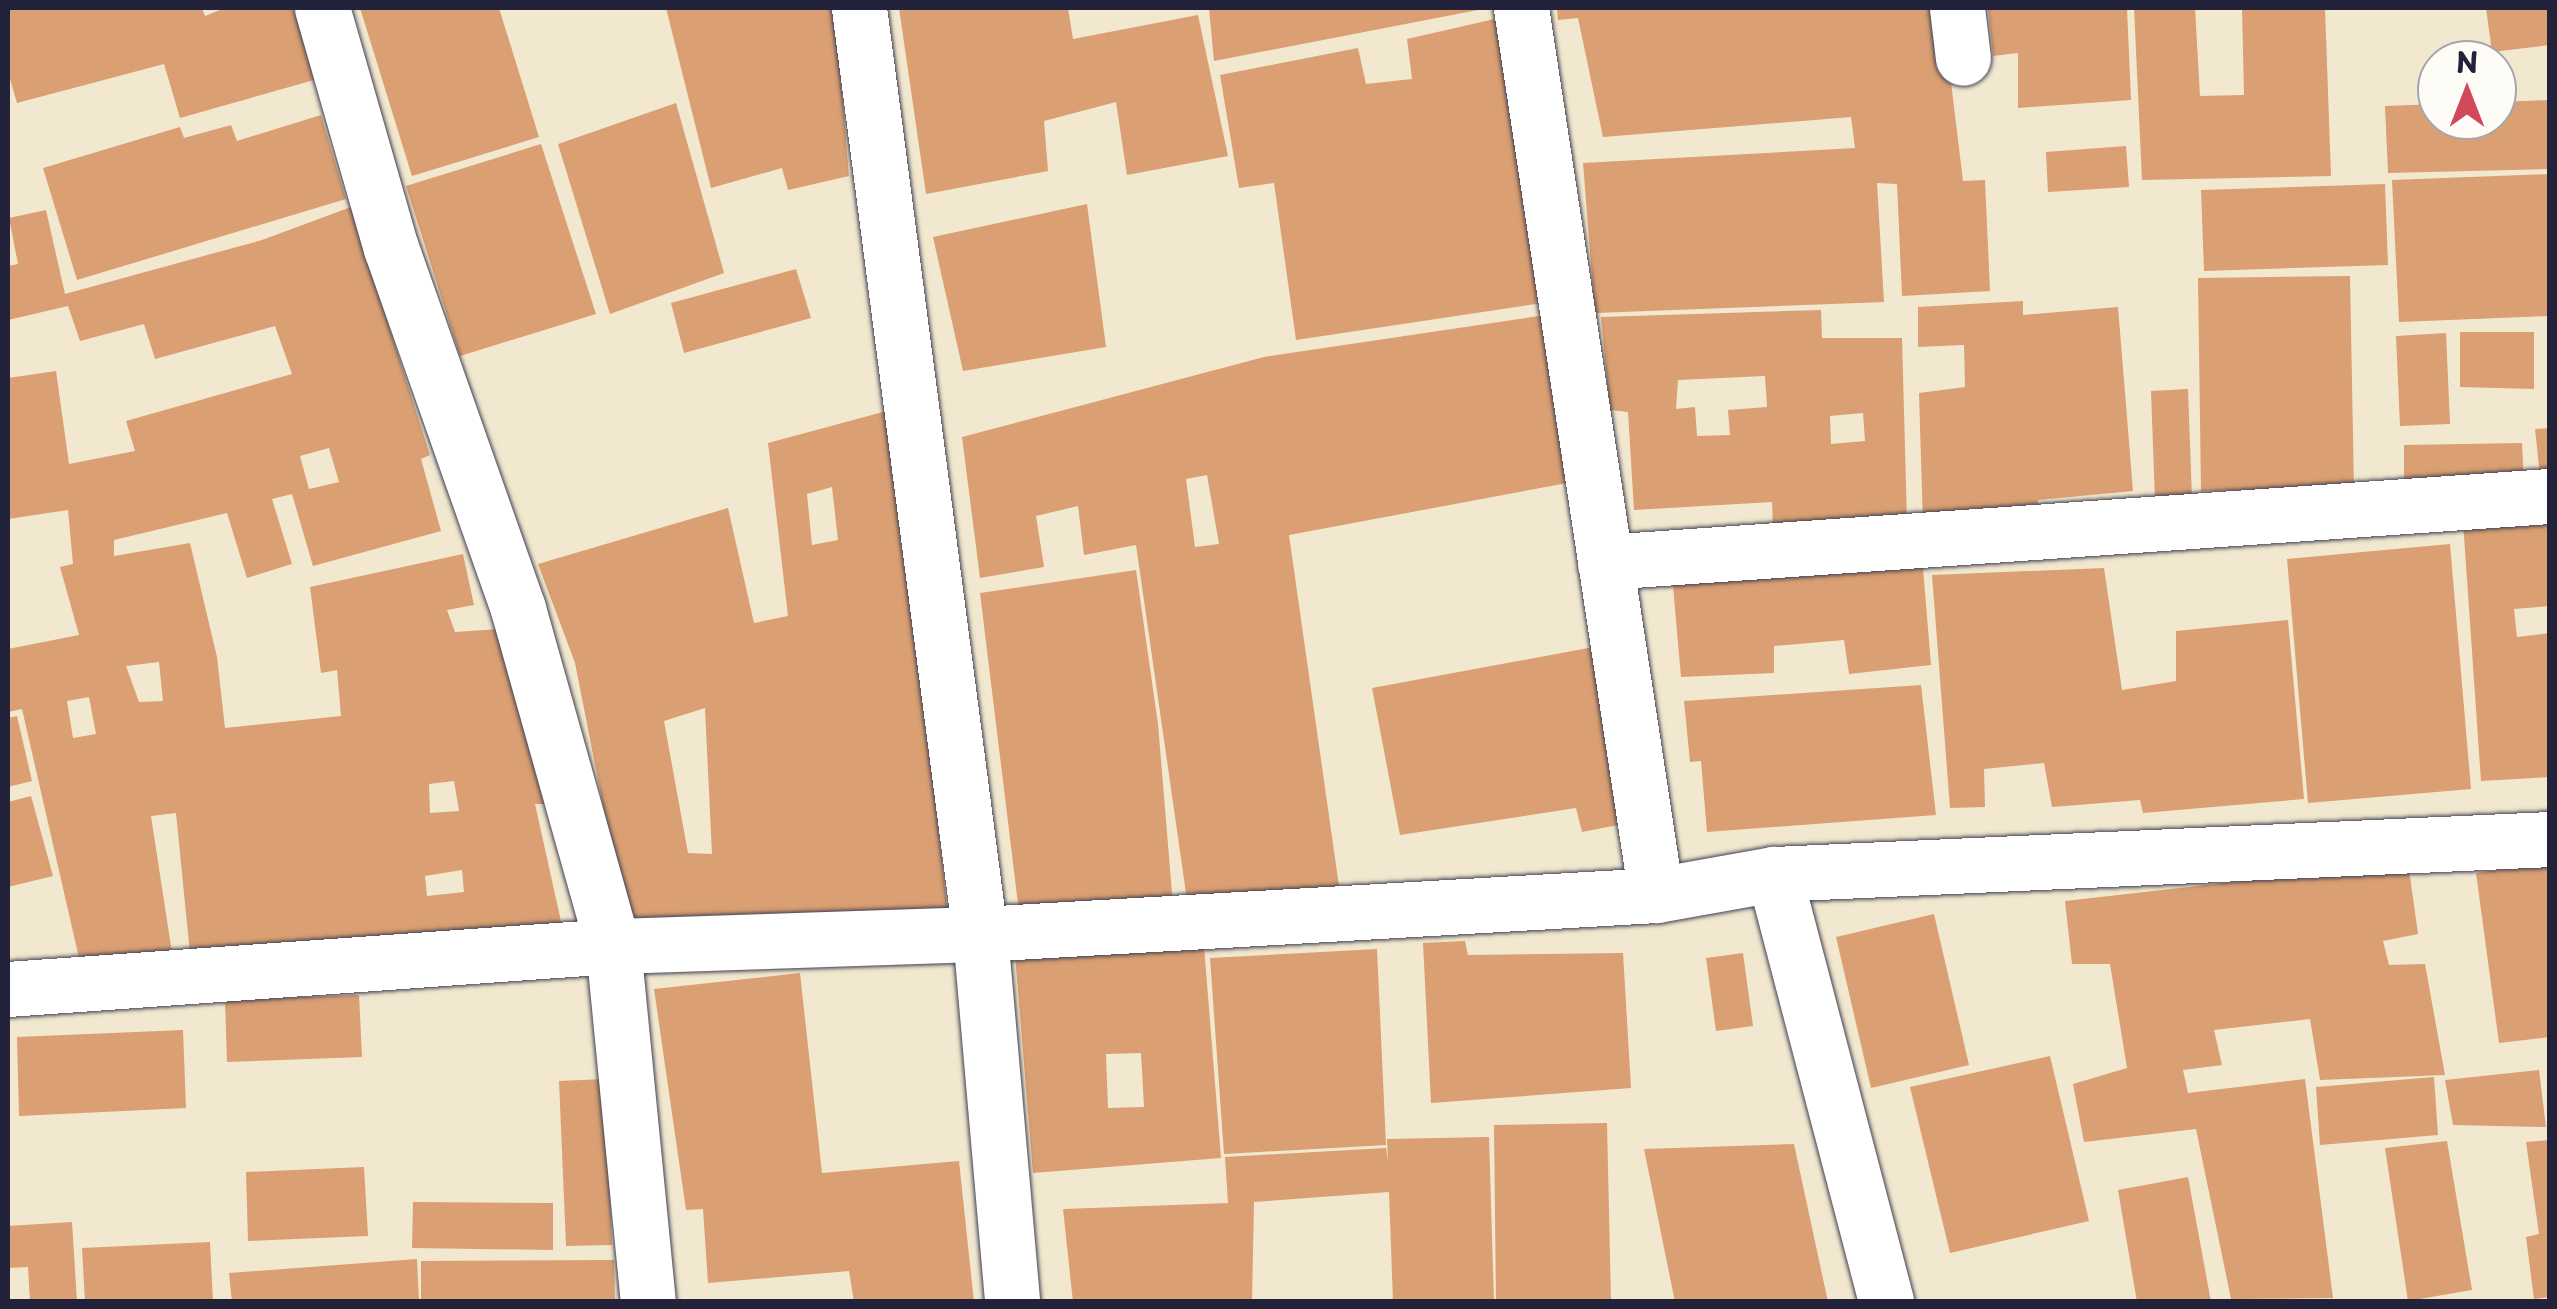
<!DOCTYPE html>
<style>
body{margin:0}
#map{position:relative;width:2557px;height:1309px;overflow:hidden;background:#f2e8cf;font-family:"Playpen Sans",sans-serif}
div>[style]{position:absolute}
.building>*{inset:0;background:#da9f72}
.roads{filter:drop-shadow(0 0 2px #414051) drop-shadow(0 0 2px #414051)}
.minor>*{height:55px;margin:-27.5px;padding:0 27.5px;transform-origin:27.5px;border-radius:27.5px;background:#fff}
span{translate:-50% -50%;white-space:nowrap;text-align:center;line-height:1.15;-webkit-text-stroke:10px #fdfcf7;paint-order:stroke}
.frame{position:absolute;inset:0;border:10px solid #22223b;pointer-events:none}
.north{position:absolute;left:2417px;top:40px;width:100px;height:100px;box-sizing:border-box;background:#fdfcf7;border:2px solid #a5a5ac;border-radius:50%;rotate:0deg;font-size:28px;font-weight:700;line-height:40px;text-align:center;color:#22223b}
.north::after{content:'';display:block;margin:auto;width:35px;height:45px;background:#d1495b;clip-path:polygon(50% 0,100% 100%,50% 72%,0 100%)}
</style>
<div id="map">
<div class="building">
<i style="clip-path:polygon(8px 8px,202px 8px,205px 16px,225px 8px,294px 8px,314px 80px,180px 118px,164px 64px,17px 103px,8px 72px)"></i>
<i style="clip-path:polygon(360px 8px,499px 8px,539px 137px,412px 176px)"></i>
<i style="clip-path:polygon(666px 8px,835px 8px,849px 176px,788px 190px,782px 168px,711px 188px)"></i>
<i style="clip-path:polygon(899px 8px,1068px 8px,1073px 39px,1198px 15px,1228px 156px,1127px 175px,1116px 102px,1044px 121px,1048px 171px,926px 194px)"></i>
<i style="clip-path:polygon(1209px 8px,1482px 8px,1483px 9px,1214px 61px)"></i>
<i style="clip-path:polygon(1557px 8px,1942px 8px,1963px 181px,1985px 180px,1990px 291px,1902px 296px,1897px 184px,1877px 183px,1884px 302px,1595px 313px,1583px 163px,1855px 148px,1851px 117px,1603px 137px,1578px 18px,1558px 20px)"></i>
<i style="clip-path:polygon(1988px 8px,2127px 8px,2131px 100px,2018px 108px,2018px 53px,1993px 56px)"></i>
<i style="clip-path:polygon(2134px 8px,2195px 8px,2200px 96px,2244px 95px,2242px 8px,2325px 8px,2331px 176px,2142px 180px)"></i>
<i style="clip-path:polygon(2486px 8px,2550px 8px,2550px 45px,2492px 52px)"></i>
<i style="clip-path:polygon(1499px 18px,1543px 303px,1296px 340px,1274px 183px,1239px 188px,1220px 75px,1358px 48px,1366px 84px,1412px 79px,1407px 39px)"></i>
<i style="clip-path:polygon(2550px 100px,2550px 169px,2388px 173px,2385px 106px,2437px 104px,2437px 120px,2497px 120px,2497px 102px)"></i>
<i style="clip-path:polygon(676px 103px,724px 273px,610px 314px,558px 144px)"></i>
<i style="clip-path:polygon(321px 115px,346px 199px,77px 280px,43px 168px,180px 127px,184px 138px,231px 125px,237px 141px)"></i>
<i style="clip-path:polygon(541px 144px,596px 314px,460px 356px,406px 186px)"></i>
<i style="clip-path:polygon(2126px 146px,2129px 187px,2048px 192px,2046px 152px)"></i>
<i style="clip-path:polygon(2550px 174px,2550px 316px,2399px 322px,2392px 180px)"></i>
<i style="clip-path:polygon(2385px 184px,2388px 265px,2204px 271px,2201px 190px)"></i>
<i style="clip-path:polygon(1087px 204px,1106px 347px,963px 371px,933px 237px)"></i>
<i style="clip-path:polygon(evenodd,351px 207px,430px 455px,421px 459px,441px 531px,313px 566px,292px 494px,272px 499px,292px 564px,247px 578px,227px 513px,114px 540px,114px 556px,190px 543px,217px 657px,225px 728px,341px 716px,337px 670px,321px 673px,310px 587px,463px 554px,474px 605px,447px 610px,455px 632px,512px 628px,546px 804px,535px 804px,564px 935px,190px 954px,176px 813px,151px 816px,172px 953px,79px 958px,22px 709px,8px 712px,8px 649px,79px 635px,60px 567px,73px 564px,68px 510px,8px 519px,8px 378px,56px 371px,69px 464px,135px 451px,126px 421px,292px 374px,275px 326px,155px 359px,144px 324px,80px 341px,68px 306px,8px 320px,8px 266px,18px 264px,9px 218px,46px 210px,65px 294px,262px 240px,351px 207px,329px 448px,339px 482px,309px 489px,300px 456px,329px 448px,351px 207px,159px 662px,163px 701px,139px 702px,126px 666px,159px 662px,351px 207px,89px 697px,96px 734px,73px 738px,67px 701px,89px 697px,351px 207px,454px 781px,459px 811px,430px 813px,429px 784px,454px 781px,351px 207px,462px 870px,464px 892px,427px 896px,425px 876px,462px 870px)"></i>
<i style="clip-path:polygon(796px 269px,811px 318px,684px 353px,671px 303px)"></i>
<i style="clip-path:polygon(2350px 276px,2354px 489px,2201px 491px,2198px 278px)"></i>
<i style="clip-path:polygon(2023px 301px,2023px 315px,2118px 307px,2133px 491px,2038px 500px,2039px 509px,1923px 524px,1919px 393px,1965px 387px,1964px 345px,1918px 347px,1918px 307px)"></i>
<i style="clip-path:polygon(evenodd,1821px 310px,1822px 338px,1902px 338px,1907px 521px,1773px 528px,1772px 502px,1634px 510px,1628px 412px,1610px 410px,1601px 317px,1821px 310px,1765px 376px,1767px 407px,1728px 410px,1730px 435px,1697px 436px,1695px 407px,1676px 409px,1678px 380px,1765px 376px,1821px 310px,1863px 413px,1865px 441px,1831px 444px,1830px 416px,1863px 413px)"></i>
<i style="clip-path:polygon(evenodd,1552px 314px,1578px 481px,1289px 535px,1339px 886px,1188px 907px,1136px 545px,1084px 555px,1078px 506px,1036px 516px,1044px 567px,980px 578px,962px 437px,1264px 357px,1552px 314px,1207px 475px,1219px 544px,1195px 547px,1186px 479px,1207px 475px)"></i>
<i style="clip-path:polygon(2460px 332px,2534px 332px,2534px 389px,2460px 387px)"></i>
<i style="clip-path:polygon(2446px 333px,2450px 424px,2400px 426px,2396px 336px)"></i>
<i style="clip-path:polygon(2188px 389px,2192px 499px,2155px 501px,2151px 391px)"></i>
<i style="clip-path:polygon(evenodd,894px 409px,948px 918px,629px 937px,575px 663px,538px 564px,728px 508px,754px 623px,788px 616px,768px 443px,894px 409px,832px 487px,838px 540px,812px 545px,807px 494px,832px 487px,894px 409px,705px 708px,712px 854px,688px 853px,664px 721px,705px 708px)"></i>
<i style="clip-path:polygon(2550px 428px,2550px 484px,2541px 485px,2535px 429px)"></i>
<i style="clip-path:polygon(2522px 443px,2524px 483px,2404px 485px,2404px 445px)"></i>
<i style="clip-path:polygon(2550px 517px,2550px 606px,2514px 609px,2517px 637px,2550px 633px,2550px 777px,2481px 781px,2463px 522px)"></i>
<i style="clip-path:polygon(2450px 544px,2471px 789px,2308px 803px,2287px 559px)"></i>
<i style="clip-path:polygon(1922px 556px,1931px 665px,1849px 674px,1844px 640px,1774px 646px,1774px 673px,1681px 677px,1672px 575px)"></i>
<i style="clip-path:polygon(2104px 568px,2122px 690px,2176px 681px,2176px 631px,2288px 620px,2304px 799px,2143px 813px,2140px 800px,2052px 807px,2044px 763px,1984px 769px,1985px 807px,1950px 808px,1932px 575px)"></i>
<i style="clip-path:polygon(1136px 570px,1158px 724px,1173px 905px,1020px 920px,980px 593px)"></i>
<i style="clip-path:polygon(1599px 646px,1628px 823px,1582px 832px,1576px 808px,1400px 835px,1372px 688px)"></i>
<i style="clip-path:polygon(1921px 685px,1936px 815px,1707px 832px,1701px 761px,1690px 762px,1684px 701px)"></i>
<i style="clip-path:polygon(17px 716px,32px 781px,8px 787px,8px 718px)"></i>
<i style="clip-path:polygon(31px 796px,53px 876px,8px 887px,8px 802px)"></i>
<i style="clip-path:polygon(2408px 862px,2418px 934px,2383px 941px,2389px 965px,2425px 964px,2445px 1075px,2320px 1080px,2310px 1019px,2214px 1030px,2222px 1065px,2183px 1070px,2188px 1093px,2305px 1079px,2333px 1298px,2231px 1299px,2196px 1129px,2084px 1142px,2073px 1084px,2127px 1068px,2110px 964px,2072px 964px,2065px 901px)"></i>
<i style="clip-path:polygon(2550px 863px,2550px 1037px,2499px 1043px,2476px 873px)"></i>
<i style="clip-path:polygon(1934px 914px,1969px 1065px,1871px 1088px,1836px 937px)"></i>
<i style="clip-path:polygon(1465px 941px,1468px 955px,1623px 953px,1631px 1088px,1431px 1103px,1423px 943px)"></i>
<i style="clip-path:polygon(evenodd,1204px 946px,1221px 1158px,1033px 1173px,1015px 955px,1204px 946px,1141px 1053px,1144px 1107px,1108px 1108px,1106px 1054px,1141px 1053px)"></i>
<i style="clip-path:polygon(1377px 949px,1386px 1145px,1224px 1154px,1210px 958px)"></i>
<i style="clip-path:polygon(1743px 953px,1753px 1026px,1716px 1031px,1706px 958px)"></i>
<i style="clip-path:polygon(800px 973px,822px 1173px,959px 1161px,974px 1302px,854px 1302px,849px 1271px,708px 1283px,703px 1209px,686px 1210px,654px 989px)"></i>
<i style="clip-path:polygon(359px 995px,362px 1057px,227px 1062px,225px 1000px)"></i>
<i style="clip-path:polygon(183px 1030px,186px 1108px,19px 1116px,17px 1037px)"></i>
<i style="clip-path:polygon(2050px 1056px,2089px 1221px,1950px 1253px,1910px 1087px)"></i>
<i style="clip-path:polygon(2539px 1070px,2546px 1127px,2453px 1125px,2445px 1080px)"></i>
<i style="clip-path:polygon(2434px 1077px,2438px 1135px,2320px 1145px,2316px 1087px)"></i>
<i style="clip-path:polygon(605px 1079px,612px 1245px,566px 1246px,559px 1081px)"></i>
<i style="clip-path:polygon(1607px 1123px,1611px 1302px,1496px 1302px,1494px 1125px)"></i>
<i style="clip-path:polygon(1489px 1137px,1494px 1302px,1393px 1302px,1389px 1192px,1254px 1202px,1252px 1302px,1073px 1302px,1063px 1209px,1228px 1203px,1225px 1157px,1386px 1148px,1388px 1162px,1387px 1139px)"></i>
<i style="clip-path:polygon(2550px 1140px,2550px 1297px,2534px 1299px,2526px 1237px,2539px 1234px,2526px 1142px)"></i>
<i style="clip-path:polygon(2447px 1141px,2472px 1290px,2408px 1301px,2385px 1148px)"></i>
<i style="clip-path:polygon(1794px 1144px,1828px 1302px,1675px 1302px,1644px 1149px)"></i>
<i style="clip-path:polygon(364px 1167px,368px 1236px,248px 1241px,246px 1172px)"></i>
<i style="clip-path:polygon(2188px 1177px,2211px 1302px,2137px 1302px,2118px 1190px)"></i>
<i style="clip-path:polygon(413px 1202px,553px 1203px,553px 1250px,412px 1248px)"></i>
<i style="clip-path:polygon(72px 1222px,77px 1302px,30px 1302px,28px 1267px,8px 1268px,8px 1226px)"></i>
<i style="clip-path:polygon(210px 1242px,213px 1302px,85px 1302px,82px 1248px)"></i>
<i style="clip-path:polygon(417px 1259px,419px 1302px,232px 1302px,229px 1273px)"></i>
<i style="clip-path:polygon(614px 1260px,615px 1302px,421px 1302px,421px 1261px)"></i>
</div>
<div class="roads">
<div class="minor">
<i style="left:322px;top:8px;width:250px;rotate:74deg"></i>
<i style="left:391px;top:248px;width:383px;rotate:70.6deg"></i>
<i style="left:518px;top:609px;width:350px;rotate:74.3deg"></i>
<i style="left:613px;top:946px;width:358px;rotate:84.4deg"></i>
<i style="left:859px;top:8px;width:934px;rotate:82.56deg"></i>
<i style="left:980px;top:934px;width:369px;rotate:85deg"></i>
<i style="left:1521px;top:8px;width:897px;rotate:81.35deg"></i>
<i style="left:1957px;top:8px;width:50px;rotate:83.2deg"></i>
<i style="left:1605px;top:562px;width:947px;rotate:-4deg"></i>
<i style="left:1774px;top:874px;width:442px;rotate:75.3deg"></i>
<i style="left:8px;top:989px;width:607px;rotate:-4.07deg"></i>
<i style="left:613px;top:946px;width:367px;rotate:-1.9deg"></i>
<i style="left:980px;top:934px;width:677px;rotate:-3.3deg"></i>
<i style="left:1656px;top:895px;width:120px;rotate:-10.1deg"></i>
<i style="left:1774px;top:874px;width:777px;rotate:-2.58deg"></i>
</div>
</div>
<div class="frame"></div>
<div class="north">N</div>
</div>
